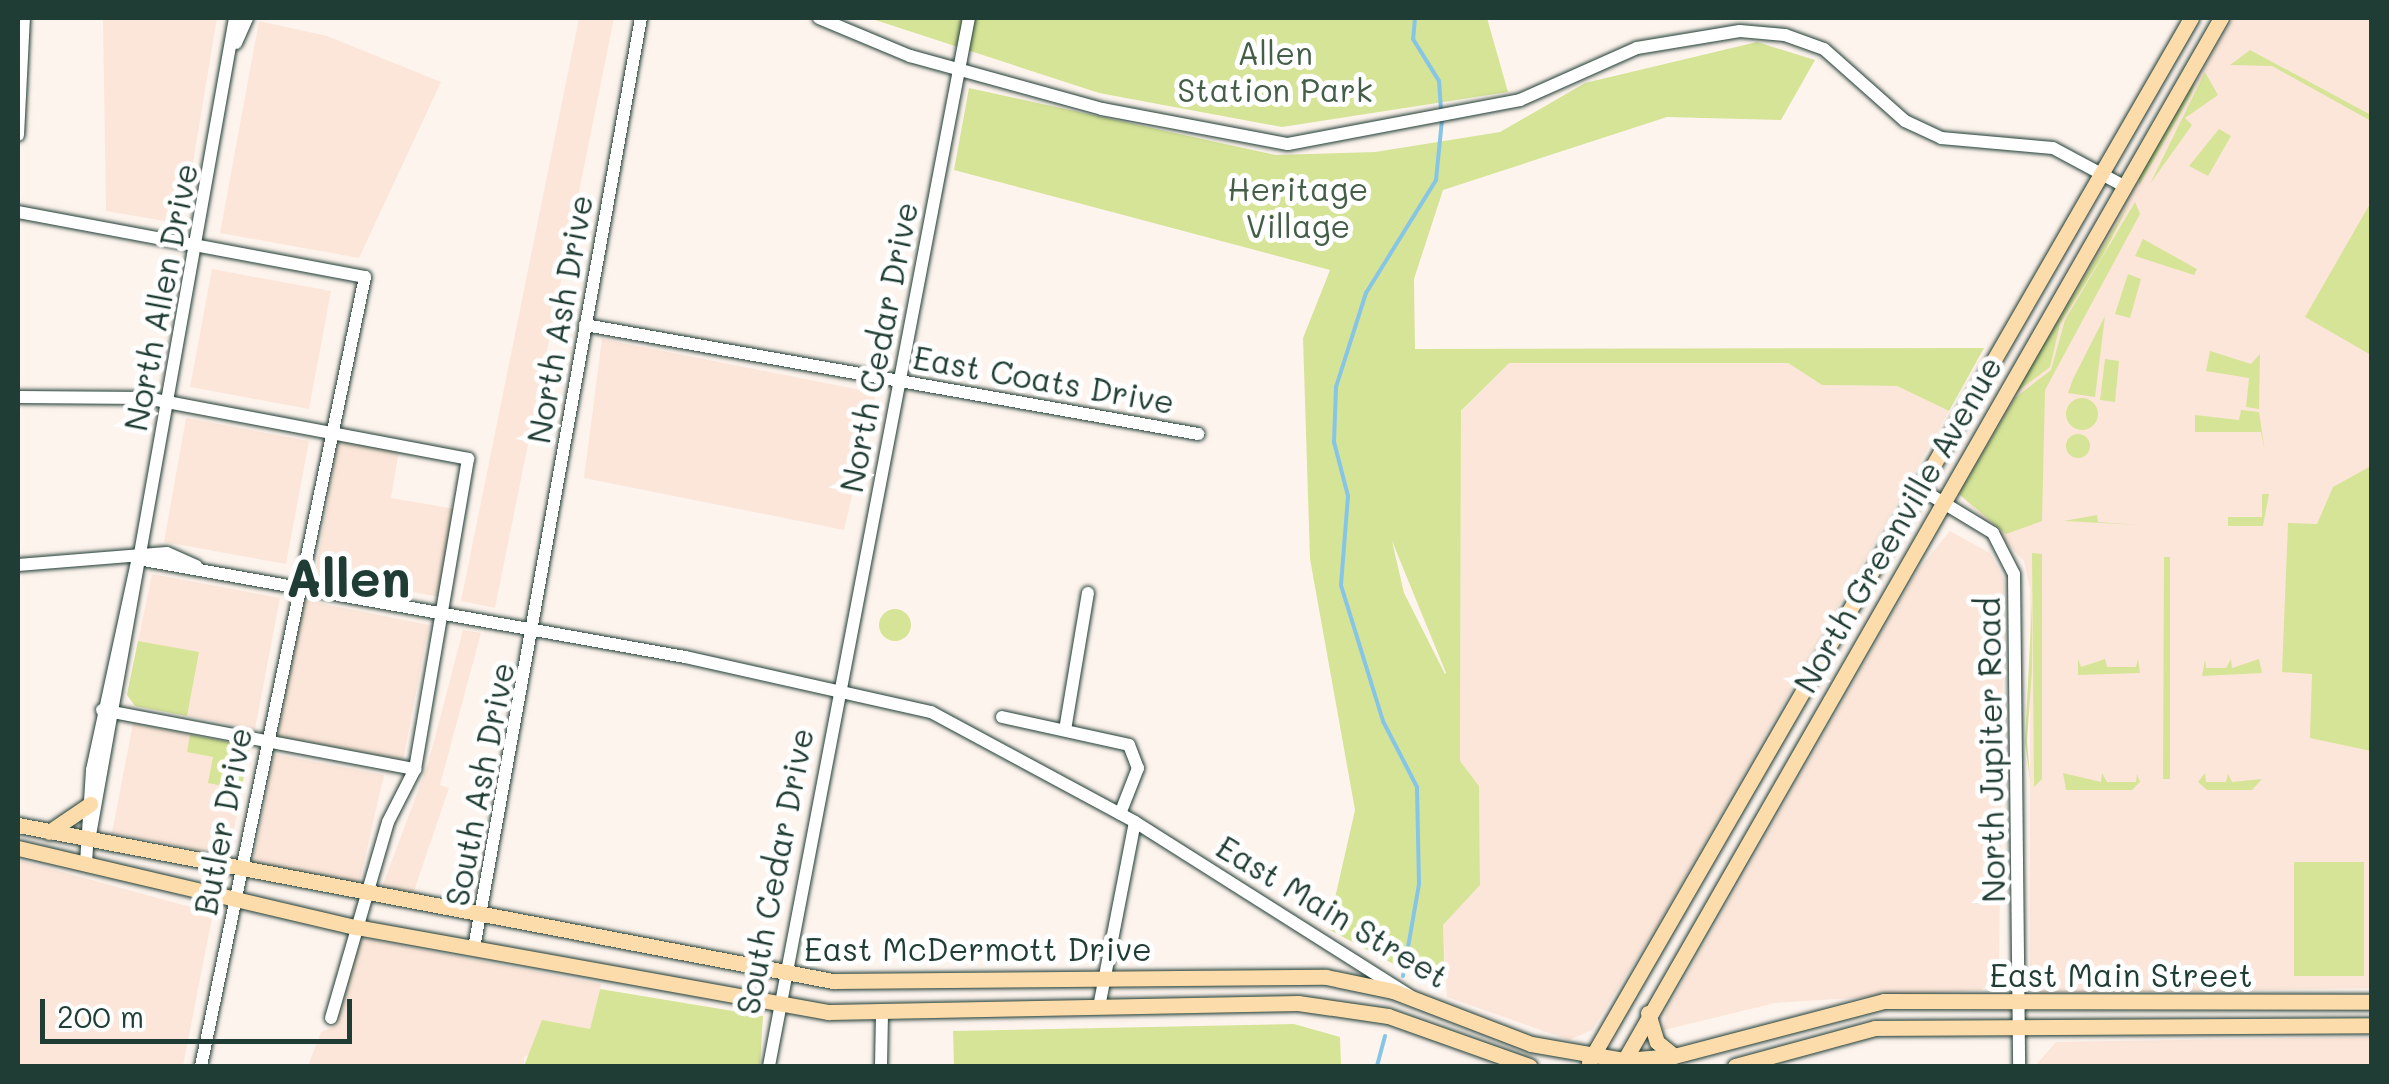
<!DOCTYPE html>
<style>
body{margin:0}
#map{position:relative;width:2389px;height:1084px;overflow:hidden;background:#fef4ee;font-family:Mali,sans-serif}
div>[style]{position:absolute}
.built>*{inset:0;background:#fce6d9}
.green>*{inset:0;background:#d6e497}
.round{border-radius:50%}
.stream>*{height:4px;margin:-2px;padding:0 2px;transform-origin:2px;border-radius:2px;background:#87c5e7}
.roads{filter:drop-shadow(0 0 2px #1f3d34) drop-shadow(0 0 2px #1f3d34)}
.minor>*{height:12px;margin:-6px;padding:0 6px;transform-origin:6px;border-radius:6px;background:#fff}
.major>*{height:15px;margin:-7.5px;padding:0 7.5px;transform-origin:7.5px;border-radius:7.5px;background:#fddcac}
span{translate:-50% -50%;white-space:nowrap;text-align:center;line-height:1.15;-webkit-text-stroke:10px #fff;paint-order:stroke}
.park-label{font-size:32px;color:#445e48}
.street-label{font-size:32px;color:#1f3d34}
.town-label{font-size:52px;color:#1f3d34;font-weight:700}
.frame{position:absolute;inset:0;border:20px solid #1f3d34;pointer-events:none}
.scale{position:absolute;left:40px;top:999px;width:312px;height:45px;box-sizing:border-box;border:5px solid #1f3d34;border-top:0;padding-left:12px;font-size:30px;line-height:35px;white-space:nowrap;color:#1f3d34;-webkit-text-stroke:8px #fff;paint-order:stroke}
</style>
<div id="map">
<div class="built">
<i style="clip-path:polygon(103px 18px,217px 18px,183px 224px,106px 211px)"></i>
<i style="clip-path:polygon(579px 18px,614px 18px,495px 608px,461px 601px)"></i>
<i style="clip-path:polygon(2233px 18px,2371px 18px,2372px 988px,2041px 994px,2030px 978px,2030px 589px,2024px 561px,1957px 492px)"></i>
<i style="clip-path:polygon(259px 21px,327px 36px,441px 82px,359px 258px,220px 233px)"></i>
<i style="clip-path:polygon(212px 269px,331px 291px,309px 409px,190px 387px)"></i>
<i style="clip-path:polygon(602px 339px,876px 393px,844px 530px,584px 478px)"></i>
<i style="clip-path:polygon(1508px 363px,1788px 363px,1822px 385px,1897px 386px,1949px 411px,1660px 921px,1592px 1030px,1569px 1040px,1447px 997px,1443px 925px,1480px 884px,1479px 787px,1460px 761px,1461px 412px)"></i>
<i style="clip-path:polygon(186px 418px,309px 441px,286px 564px,164px 542px)"></i>
<i style="clip-path:polygon(338px 441px,399px 451px,391px 498px,455px 509px,440px 597px,315px 575px)"></i>
<i style="clip-path:polygon(1950px 531px,1990px 553px,2004px 579px,1999px 971px,1982px 990px,1775px 1003px,1664px 1030px,1665px 1013px,1917px 571px)"></i>
<i style="clip-path:polygon(152px 574px,280px 598px,255px 729px,135px 706px,127px 695px)"></i>
<i style="clip-path:polygon(304px 600px,429px 625px,403px 760px,278px 736px)"></i>
<i style="clip-path:polygon(463px 630px,481px 633px,440px 785px,449px 788px,413px 894px,382px 887px,428px 764px)"></i>
<i style="clip-path:polygon(133px 723px,250px 746px,229px 856px,112px 833px)"></i>
<i style="clip-path:polygon(274px 754px,384px 775px,358px 888px,252px 868px)"></i>
<i style="clip-path:polygon(18px 860px,213px 913px,183px 1066px,18px 1066px)"></i>
<i style="clip-path:polygon(362px 938px,601px 984px,590px 1029px,524px 1057px,524px 1066px,308px 1066px,321px 1032px,333px 1027px)"></i>
<i style="clip-path:polygon(2371px 1037px,2371px 1066px,2035px 1066px,2056px 1042px)"></i>
</div>
<div class="green">
<i style="clip-path:polygon(869px 18px,1487px 18px,1508px 92px,1282px 127px,1099px 93px)"></i>
<i style="clip-path:polygon(evenodd,1757px 42px,1815px 60px,1781px 120px,1667px 117px,1443px 190px,1414px 279px,1415px 349px,1984px 348px,1949px 411px,1897px 386px,1822px 385px,1788px 363px,1509px 363px,1461px 411px,1460px 761px,1479px 786px,1480px 885px,1443px 925px,1445px 983px,1420px 978px,1328px 929px,1355px 810px,1310px 559px,1303px 338px,1330px 270px,954px 170px,969px 88px,1276px 155px,1375px 152px,1500px 132px,1585px 83px,1757px 42px,1392px 541px,1446px 673px,1445px 674px,1404px 593px,1392px 541px)"></i>
<i style="clip-path:polygon(2250px 50px,2371px 115px,2371px 121px,2272px 66px,2230px 65px)"></i>
<i style="clip-path:polygon(2205px 72px,2218px 95px,2185px 118px,2192px 125px,2150px 184px)"></i>
<i style="clip-path:polygon(2196px 79px,2191px 95px,2139px 186px,2139px 178px)"></i>
<i style="clip-path:polygon(2219px 129px,2231px 136px,2208px 176px,2189px 166px)"></i>
<i style="clip-path:polygon(2130px 202px,2102px 257px,2060px 324px,2050px 367px,2014px 394px)"></i>
<i style="clip-path:polygon(2135px 202px,2140px 214px,2045px 390px,2042px 521px,2006px 534px,1959px 494px,2015px 398px,2051px 370px,2065px 320px)"></i>
<i style="clip-path:polygon(2371px 202px,2372px 354px,2371px 355px,2305px 317px)"></i>
<i style="clip-path:polygon(2143px 239px,2197px 269px,2194px 275px,2135px 256px)"></i>
<i style="clip-path:polygon(2128px 274px,2141px 279px,2130px 318px,2115px 314px)"></i>
<i style="clip-path:polygon(2105px 316px,2095px 397px,2068px 393px,2073px 379px)"></i>
<i style="clip-path:polygon(2210px 351px,2251px 364px,2260px 354px,2259px 409px,2246px 407px,2249px 378px,2206px 371px)"></i>
<i style="clip-path:polygon(2105px 359px,2119px 361px,2115px 402px,2100px 400px)"></i>
<i class="round" style="left:2066px;top:398px;width:32px;height:32px"></i>
<i style="clip-path:polygon(2241px 410px,2259px 412px,2265px 452px,2261px 432px,2195px 432px,2195px 415px,2239px 420px)"></i>
<i class="round" style="left:2066px;top:434px;width:24px;height:24px"></i>
<i style="clip-path:polygon(2371px 466px,2372px 751px,2371px 751px,2310px 738px,2312px 674px,2282px 672px,2288px 523px,2317px 524px,2333px 487px)"></i>
<i style="clip-path:polygon(2262px 494px,2269px 494px,2263px 526px,2228px 526px,2228px 517px,2262px 517px)"></i>
<i style="clip-path:polygon(2097px 515px,2098px 522px,2138px 525px,2064px 521px)"></i>
<i style="clip-path:polygon(2032px 553px,2042px 554px,2042px 779px,2034px 787px)"></i>
<i style="clip-path:polygon(2164px 557px,2170px 557px,2170px 779px,2163px 779px)"></i>
<i style="clip-path:polygon(2032px 603px,2032px 670px,2027px 741px,2031px 787px,2025px 742px)"></i>
<i class="round" style="left:879px;top:609px;width:32px;height:32px"></i>
<i style="clip-path:polygon(138px 641px,199px 652px,187px 716px,135px 706px,127px 695px)"></i>
<i style="clip-path:polygon(2078px 659px,2081px 667px,2105px 659px,2107px 667px,2136px 667px,2138px 659px,2140px 673px,2078px 675px)"></i>
<i style="clip-path:polygon(2205px 659px,2206px 668px,2226px 668px,2231px 659px,2232px 668px,2259px 659px,2262px 673px,2202px 676px)"></i>
<i style="clip-path:polygon(190px 735px,250px 746px,237px 811px,225px 808px,228px 787px,208px 783px,213px 757px,187px 752px)"></i>
<i style="clip-path:polygon(2063px 773px,2101px 782px,2102px 773px,2107px 782px,2136px 782px,2137px 774px,2140px 782px,2132px 790px,2066px 790px)"></i>
<i style="clip-path:polygon(2205px 773px,2206px 782px,2226px 782px,2228px 774px,2232px 782px,2262px 779px,2252px 790px,2207px 790px,2198px 782px)"></i>
<i style="clip-path:polygon(2294px 862px,2364px 862px,2364px 976px,2294px 976px)"></i>
<i style="clip-path:polygon(600px 989px,763px 1016px,760px 1066px,524px 1066px,542px 1020px,590px 1029px)"></i>
<i style="clip-path:polygon(1294px 1024px,1340px 1037px,1341px 1066px,954px 1066px,953px 1031px)"></i>
</div>
<div class="stream">
<i style="left:1415px;top:18px;width:21px;rotate:95deg"></i>
<i style="left:1413px;top:39px;width:49px;rotate:58.2deg"></i>
<i style="left:1439px;top:81px;width:29px;rotate:86deg"></i>
<i style="left:1403px;top:976px;width:93px;rotate:-80.1deg"></i>
<i style="left:1419px;top:884px;width:97px;rotate:-91.2deg"></i>
<i style="left:1417px;top:787px;width:74px;rotate:-117.3deg"></i>
<i style="left:1383px;top:721px;width:142px;rotate:-107.2deg"></i>
<i style="left:1341px;top:585px;width:89px;rotate:-85.5deg"></i>
<i style="left:1348px;top:496px;width:56px;rotate:-104.5deg"></i>
<i style="left:1334px;top:442px;width:55px;rotate:-87.9deg"></i>
<i style="left:1336px;top:387px;width:99px;rotate:-72.3deg"></i>
<i style="left:1366px;top:293px;width:133px;rotate:-58.2deg"></i>
<i style="left:1436px;top:180px;width:60px;rotate:-84.3deg"></i>
<i style="left:1377px;top:1066px;width:31px;rotate:-75deg"></i>
</div>
<div class="roads">
<div class="minor">
<i style="left:819px;top:18px;width:99px;rotate:22.7deg"></i>
<i style="left:910px;top:56px;width:199px;rotate:15.4deg"></i>
<i style="left:1102px;top:109px;width:189px;rotate:10.7deg"></i>
<i style="left:1288px;top:144px;width:236px;rotate:-10.7deg"></i>
<i style="left:1520px;top:100px;width:128px;rotate:-24deg"></i>
<i style="left:1637px;top:48px;width:104px;rotate:-9.4deg"></i>
<i style="left:1740px;top:31px;width:45px;rotate:5.1deg"></i>
<i style="left:1785px;top:35px;width:41px;rotate:19.7deg"></i>
<i style="left:1824px;top:49px;width:108px;rotate:41.6deg"></i>
<i style="left:1905px;top:121px;width:40px;rotate:25deg"></i>
<i style="left:1941px;top:138px;width:112px;rotate:5.1deg"></i>
<i style="left:2053px;top:148px;width:81px;rotate:28.2deg"></i>
<i style="left:236px;top:43px;width:27px;rotate:-66deg"></i>
<i style="left:18px;top:135px;width:117px;rotate:-87.1deg"></i>
<i style="left:18px;top:212px;width:353px;rotate:10.6deg"></i>
<i style="left:365px;top:277px;width:806px;rotate:101.74deg"></i>
<i style="left:585px;top:325px;width:623px;rotate:10.08deg"></i>
<i style="left:18px;top:397px;width:128px;rotate:0.4deg"></i>
<i style="left:146px;top:398px;width:328px;rotate:10.7deg"></i>
<i style="left:468px;top:459px;width:314px;rotate:99.7deg"></i>
<i style="left:415px;top:769px;width:59px;rotate:117deg"></i>
<i style="left:388px;top:822px;width:204px;rotate:106.2deg"></i>
<i style="left:1919px;top:488px;width:87px;rotate:31.3deg"></i>
<i style="left:1993px;top:533px;width:46px;rotate:62.9deg"></i>
<i style="left:2014px;top:574px;width:492px;rotate:89.4deg"></i>
<i style="left:138px;top:559px;width:556px;rotate:10.16deg"></i>
<i style="left:685px;top:657px;width:252px;rotate:12.6deg"></i>
<i style="left:931px;top:712px;width:232px;rotate:28.3deg"></i>
<i style="left:1135px;top:822px;width:329px;rotate:32.3deg"></i>
<i style="left:18px;top:565px;width:149px;rotate:-4.6deg"></i>
<i style="left:167px;top:553px;width:32px;rotate:24deg"></i>
<i style="left:102px;top:710px;width:319px;rotate:10.7deg"></i>
<i style="left:1002px;top:717px;width:130px;rotate:12.4deg"></i>
<i style="left:1129px;top:745px;width:25px;rotate:69deg"></i>
<i style="left:1138px;top:768px;width:49px;rotate:111.4deg"></i>
<i style="left:1065px;top:730px;width:139px;rotate:-80.5deg"></i>
<i style="left:89px;top:841px;width:836px;rotate:-79.94deg"></i>
<i style="left:86px;top:863px;width:93px;rotate:-86.3deg"></i>
<i style="left:92px;top:770px;width:214px;rotate:-77.8deg"></i>
<i style="left:474px;top:948px;width:945px;rotate:-79.82deg"></i>
<i style="left:1099px;top:1007px;width:188px;rotate:-79deg"></i>
<i style="left:769px;top:1066px;width:1067px;rotate:-79.2deg"></i>
<i style="left:881px;top:1066px;width:51px;rotate:-88.9deg"></i>
</div>
<div class="major">
<i style="left:18px;top:825px;width:830px;rotate:10.84deg"></i>
<i style="left:833px;top:981px;width:493px;rotate:-0.5deg"></i>
<i style="left:1326px;top:977px;width:68px;rotate:11.8deg"></i>
<i style="left:1393px;top:991px;width:148px;rotate:21deg"></i>
<i style="left:1531px;top:1044px;width:94px;rotate:9.8deg"></i>
<i style="left:1624px;top:1060px;width:50px;rotate:-4.6deg"></i>
<i style="left:1674px;top:1056px;width:217px;rotate:-14.7deg"></i>
<i style="left:1884px;top:1001px;width:488px;rotate:0.1deg"></i>
<i style="left:49px;top:832px;width:50px;rotate:-34.3deg"></i>
<i style="left:18px;top:848px;width:347px;rotate:13.2deg"></i>
<i style="left:356px;top:927px;width:480px;rotate:10.2deg"></i>
<i style="left:828px;top:1012px;width:470px;rotate:-1.1deg"></i>
<i style="left:1298px;top:1003px;width:91px;rotate:8.2deg"></i>
<i style="left:1388px;top:1016px;width:150px;rotate:19.5deg"></i>
<i style="left:1648px;top:1013px;width:30px;rotate:73deg"></i>
<i style="left:1657px;top:1042px;width:22px;rotate:39deg"></i>
<i style="left:1589px;top:1062px;width:1205px;rotate:-60.03deg"></i>
<i style="left:1621px;top:1066px;width:1208px;rotate:-60.21deg"></i>
<i style="left:1735px;top:1066px;width:145px;rotate:-15.2deg"></i>
<i style="left:1875px;top:1028px;width:497px;rotate:-0.3deg"></i>
</div>
</div>
<div class="park-label">
<span style="left:1275px;top:71px">Allen<br>Station Park</span>
<span style="left:1298px;top:207px">Heritage<br>Village</span>
</div>
<div class="street-label">
<span style="left:160px;top:297px;rotate:-79deg">North Allen Drive</span>
<span style="left:559px;top:319px;rotate:-80deg">North Ash Drive</span>
<span style="left:878px;top:347px;rotate:-79deg">North Cedar Drive</span>
<span style="left:1044px;top:379px;rotate:10deg">East Coats Drive</span>
<span style="left:1897px;top:524px;rotate:-60deg">North Greenville Avenue</span>
<span style="left:1990px;top:750px;rotate:-91deg">North Jupiter Road</span>
<span style="left:479px;top:784px;rotate:-79deg">South Ash Drive</span>
<span style="left:222px;top:821px;rotate:-79deg">Butler Drive</span>
<span style="left:774px;top:871px;rotate:-79deg">South Cedar Drive</span>
<span style="left:1333px;top:911px;rotate:31deg">East Main Street</span>
<span style="left:978px;top:948px">East McDermott Drive</span>
<span style="left:2121px;top:974px">East Main Street</span>
</div>
<div class="town-label">
<span style="left:348px;top:577px">Allen</span>
</div>
<div class="frame"></div>
<div class="scale">200 m</div>
</div>
